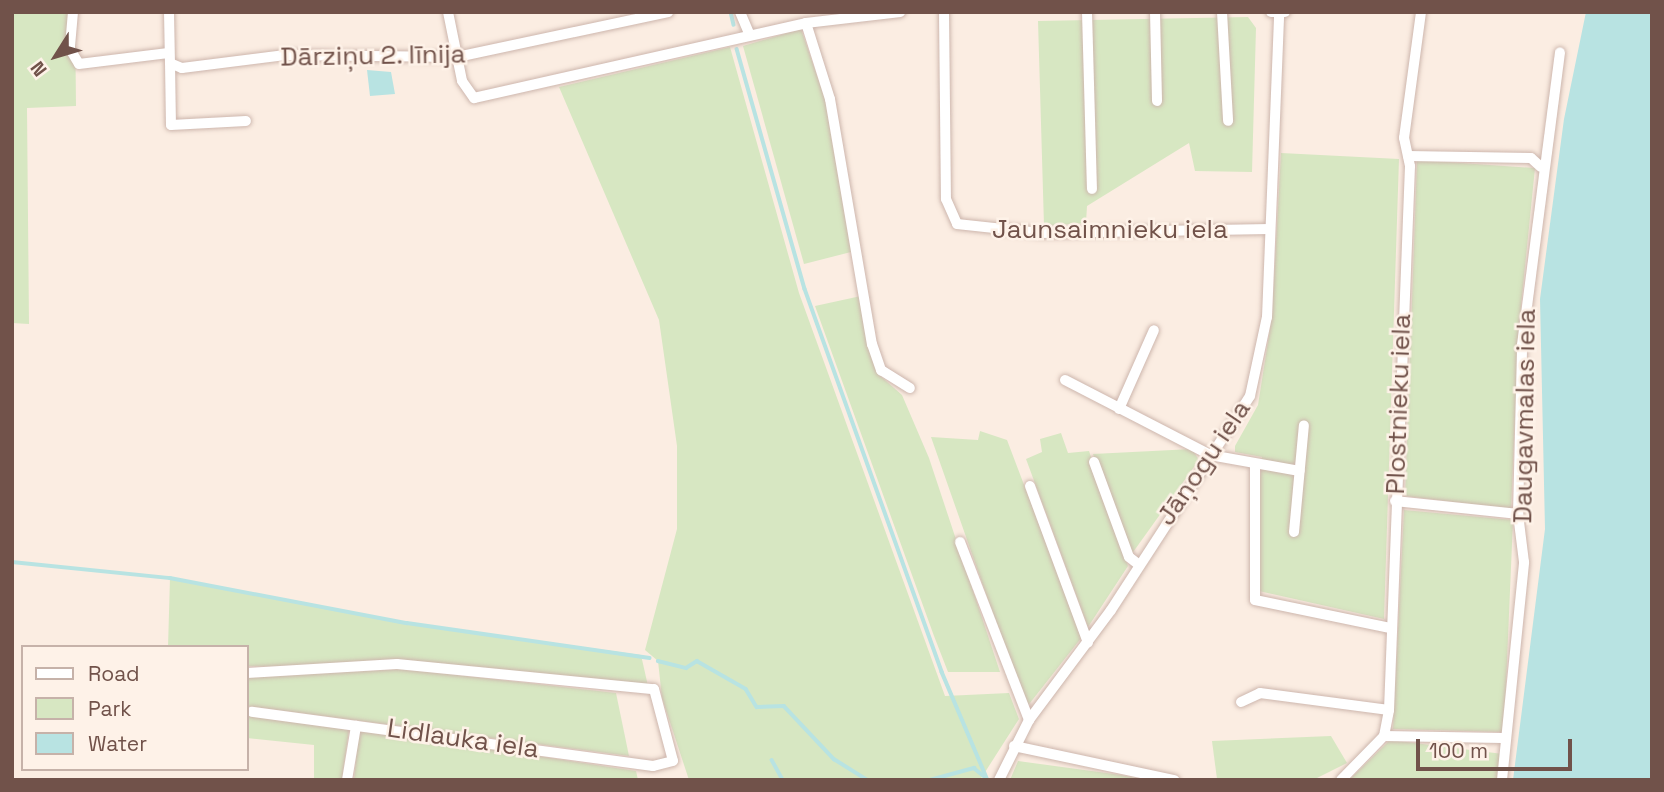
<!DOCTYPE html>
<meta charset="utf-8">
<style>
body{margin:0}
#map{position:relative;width:1664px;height:792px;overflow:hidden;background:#fbede2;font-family:"Space Grotesk",sans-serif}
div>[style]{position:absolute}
.green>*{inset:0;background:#d7e7c2}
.water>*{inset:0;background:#b8e3e2}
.stream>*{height:3.5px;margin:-1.75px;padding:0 1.75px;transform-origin:1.75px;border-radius:1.75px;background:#b8e3e2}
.roads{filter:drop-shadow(0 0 2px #cdb6ad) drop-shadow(0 0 2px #cdb6ad)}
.minor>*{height:10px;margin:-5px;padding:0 5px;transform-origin:5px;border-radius:5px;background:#fff}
span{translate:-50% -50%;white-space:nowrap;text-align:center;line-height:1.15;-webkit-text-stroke:5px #fef2e8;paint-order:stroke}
.street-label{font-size:26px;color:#71524a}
.frame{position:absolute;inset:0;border:14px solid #71524a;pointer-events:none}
.legend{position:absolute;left:21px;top:645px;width:228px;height:126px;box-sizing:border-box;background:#fef2e8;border:2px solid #c6b2a9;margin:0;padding:9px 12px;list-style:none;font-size:21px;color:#71524a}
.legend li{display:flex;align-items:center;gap:14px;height:35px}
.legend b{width:35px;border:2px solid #c6b2a9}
.north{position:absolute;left:21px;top:21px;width:70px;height:70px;-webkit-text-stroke:5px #fef2e8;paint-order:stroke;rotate:233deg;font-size:19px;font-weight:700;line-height:28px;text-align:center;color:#71524a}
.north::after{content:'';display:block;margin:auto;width:24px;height:32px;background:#71524a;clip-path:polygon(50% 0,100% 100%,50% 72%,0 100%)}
.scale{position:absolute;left:1416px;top:739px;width:156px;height:32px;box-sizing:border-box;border:4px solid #71524a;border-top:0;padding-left:9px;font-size:21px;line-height:24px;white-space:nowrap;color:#71524a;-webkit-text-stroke:5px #fef2e8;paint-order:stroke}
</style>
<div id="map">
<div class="green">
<i style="clip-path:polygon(12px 12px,75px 12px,76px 106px,27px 108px,29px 324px,12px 323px)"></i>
<i style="clip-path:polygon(1248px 17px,1256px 28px,1252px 172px,1195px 171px,1189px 143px,1087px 206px,1086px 223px,1044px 226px,1038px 21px)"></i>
<i style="clip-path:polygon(801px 29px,825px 99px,851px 252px,804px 264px,743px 46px)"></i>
<i style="clip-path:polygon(730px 47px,799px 293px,945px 696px,1009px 693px,1019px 719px,980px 780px,689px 780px,662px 698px,658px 661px,645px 650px,677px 529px,677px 446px,659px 320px,559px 87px)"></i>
<i style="clip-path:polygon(1281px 153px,1399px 159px,1384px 619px,1250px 589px,1262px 457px,1235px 452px,1235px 446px,1258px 405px,1272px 316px)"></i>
<i style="clip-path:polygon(1417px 160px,1535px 168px,1519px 326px,1511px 509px,1405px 496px)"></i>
<i style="clip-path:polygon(861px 296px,877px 373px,902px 395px,929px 458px,1000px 672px,948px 672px,934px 636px,815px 306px)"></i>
<i style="clip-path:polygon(980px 431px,1007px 440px,1082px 637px,1026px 708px,931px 437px,978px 440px)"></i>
<i style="clip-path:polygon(1061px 433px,1068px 453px,1089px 451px,1128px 566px,1088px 627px,1026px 459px,1042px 452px,1040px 439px)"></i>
<i style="clip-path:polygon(1192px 449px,1199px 460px,1131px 555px,1093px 454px)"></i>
<i style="clip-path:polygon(1404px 510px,1513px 520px,1504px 732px,1393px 729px)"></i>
<i style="clip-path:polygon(170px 578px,407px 623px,641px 655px,648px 686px,384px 661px,316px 668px,247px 666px,247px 647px,168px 647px)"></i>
<i style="clip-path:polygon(404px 669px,616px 693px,629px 756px,247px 706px,247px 677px)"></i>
<i style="clip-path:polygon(247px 714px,349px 730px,342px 780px,314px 780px,314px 745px,247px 738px)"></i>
<i style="clip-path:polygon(359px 729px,636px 771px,638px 780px,354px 780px)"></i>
<i style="clip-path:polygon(1331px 736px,1347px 763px,1313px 780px,1217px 779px,1212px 741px)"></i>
<i style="clip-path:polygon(1390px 740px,1503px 754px,1501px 780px,1349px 780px)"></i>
<i style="clip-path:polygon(1018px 761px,1121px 775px,1145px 780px,1010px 780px)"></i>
</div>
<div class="water">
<i style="clip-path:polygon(1586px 12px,1652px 12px,1652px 780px,1513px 780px,1545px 529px,1540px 299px,1564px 119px)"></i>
<i style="clip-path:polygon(367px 70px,391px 72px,395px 94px,370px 96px)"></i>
</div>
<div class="stream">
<i style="left:731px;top:12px;width:13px;rotate:77deg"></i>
<i style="left:737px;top:49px;width:249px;rotate:74.2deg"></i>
<i style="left:805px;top:289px;width:407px;rotate:70.3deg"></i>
<i style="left:942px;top:672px;width:115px;rotate:67deg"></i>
<i style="left:12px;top:562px;width:159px;rotate:5.8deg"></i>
<i style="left:170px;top:578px;width:241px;rotate:10.8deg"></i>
<i style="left:407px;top:623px;width:245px;rotate:8.2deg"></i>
<i style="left:658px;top:661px;width:29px;rotate:14deg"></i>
<i style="left:686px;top:668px;width:13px;rotate:-32deg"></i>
<i style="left:697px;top:661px;width:56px;rotate:29.7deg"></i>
<i style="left:746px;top:689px;width:21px;rotate:59deg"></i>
<i style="left:757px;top:707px;width:27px;rotate:-2deg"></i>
<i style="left:784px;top:706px;width:73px;rotate:46.7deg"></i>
<i style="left:834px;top:759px;width:39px;rotate:32deg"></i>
<i style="left:772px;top:760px;width:23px;rotate:61deg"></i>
<i style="left:930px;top:780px;width:46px;rotate:-15.3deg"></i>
<i style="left:974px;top:768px;width:13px;rotate:39deg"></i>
</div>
<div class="roads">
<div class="minor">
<i style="left:73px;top:12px;width:37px;rotate:95deg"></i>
<i style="left:70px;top:49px;width:17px;rotate:59deg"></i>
<i style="left:79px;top:64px;width:90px;rotate:-7deg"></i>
<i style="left:169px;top:12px;width:51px;rotate:88.9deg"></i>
<i style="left:170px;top:63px;width:13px;rotate:23deg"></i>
<i style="left:182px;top:68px;width:104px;rotate:-7.2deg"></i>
<i style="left:285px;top:55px;width:172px;rotate:0.7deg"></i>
<i style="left:457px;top:57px;width:216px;rotate:-12deg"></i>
<i style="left:448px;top:12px;width:70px;rotate:78.5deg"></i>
<i style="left:462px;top:81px;width:21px;rotate:55deg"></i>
<i style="left:474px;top:98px;width:340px;rotate:-12.7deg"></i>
<i style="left:806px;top:23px;width:95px;rotate:-6.7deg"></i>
<i style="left:740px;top:12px;width:25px;rotate:67deg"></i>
<i style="left:944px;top:12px;width:187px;rotate:89.4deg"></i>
<i style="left:946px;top:199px;width:27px;rotate:66deg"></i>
<i style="left:957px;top:224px;width:84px;rotate:6.1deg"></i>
<i style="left:1041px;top:233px;width:229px;rotate:-1deg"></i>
<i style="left:1087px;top:12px;width:177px;rotate:88.4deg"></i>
<i style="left:1155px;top:12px;width:89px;rotate:88.7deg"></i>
<i style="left:1222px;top:12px;width:109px;rotate:86.8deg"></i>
<i style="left:1271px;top:12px;width:14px"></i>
<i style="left:806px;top:23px;width:80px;rotate:72.5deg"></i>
<i style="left:830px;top:99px;width:249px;rotate:80.3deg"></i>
<i style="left:872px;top:344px;width:28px;rotate:71deg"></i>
<i style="left:881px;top:370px;width:34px;rotate:32deg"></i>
<i style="left:170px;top:63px;width:62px;rotate:89.1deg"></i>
<i style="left:171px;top:125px;width:75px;rotate:-3.1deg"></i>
<i style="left:1408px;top:156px;width:123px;rotate:0.9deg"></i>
<i style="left:1531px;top:158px;width:13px;rotate:42deg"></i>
<i style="left:1065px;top:380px;width:163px;rotate:27.3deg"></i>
<i style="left:1210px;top:455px;width:91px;rotate:10.1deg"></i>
<i style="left:1119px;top:409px;width:86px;rotate:-66.1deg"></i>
<i style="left:1094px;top:462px;width:101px;rotate:69.8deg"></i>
<i style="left:1129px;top:557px;width:11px;rotate:38deg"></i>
<i style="left:1255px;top:465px;width:135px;rotate:90deg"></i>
<i style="left:1255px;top:600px;width:138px;rotate:11.7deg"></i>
<i style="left:1030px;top:486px;width:167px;rotate:69.7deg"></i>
<i style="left:1395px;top:501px;width:124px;rotate:6deg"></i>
<i style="left:1294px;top:532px;width:107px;rotate:-84.7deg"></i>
<i style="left:960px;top:542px;width:191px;rotate:68.8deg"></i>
<i style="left:247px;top:673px;width:150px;rotate:-3.4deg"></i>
<i style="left:397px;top:664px;width:258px;rotate:5.6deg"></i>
<i style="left:654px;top:689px;width:74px;rotate:75.2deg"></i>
<i style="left:673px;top:761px;width:21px;rotate:166deg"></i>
<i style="left:653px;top:766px;width:405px;rotate:-172.3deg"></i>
<i style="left:1241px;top:702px;width:21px;rotate:-25deg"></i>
<i style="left:1260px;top:693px;width:130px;rotate:7.5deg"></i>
<i style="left:1384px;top:736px;width:118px;rotate:1deg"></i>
<i style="left:1014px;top:746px;width:164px;rotate:12deg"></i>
<i style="left:347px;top:780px;width:55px;rotate:-80.5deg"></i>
<i style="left:999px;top:780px;width:67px;rotate:-63.4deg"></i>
<i style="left:1029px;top:720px;width:137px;rotate:-53.3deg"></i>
<i style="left:1111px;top:610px;width:255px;rotate:-57deg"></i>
<i style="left:1250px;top:396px;width:81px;rotate:-77.9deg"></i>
<i style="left:1267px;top:317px;width:300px;rotate:-87.7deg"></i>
<i style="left:1341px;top:780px;width:62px;rotate:-45.7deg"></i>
<i style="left:1384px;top:736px;width:26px;rotate:-79deg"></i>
<i style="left:1389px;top:710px;width:544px;rotate:-87.79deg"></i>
<i style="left:1410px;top:166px;width:29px;rotate:-102deg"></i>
<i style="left:1404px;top:138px;width:127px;rotate:-82.3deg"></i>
<i style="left:1502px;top:780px;width:219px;rotate:-84.2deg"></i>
<i style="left:1524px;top:562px;width:48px;rotate:-97.1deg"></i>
<i style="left:1518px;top:514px;width:169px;rotate:-88.6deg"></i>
<i style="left:1522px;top:345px;width:295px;rotate:-82.6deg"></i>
</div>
</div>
<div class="street-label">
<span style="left:373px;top:56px;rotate:-1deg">Dārziņu 2. līnija</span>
<span style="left:1110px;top:230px">Jaunsaimnieku iela</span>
<span style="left:1399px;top:404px;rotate:-88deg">Plostnieku iela</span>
<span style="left:1525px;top:416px;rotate:-89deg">Daugavmalas iela</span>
<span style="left:1204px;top:463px;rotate:-56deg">Jāņogu iela</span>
<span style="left:463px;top:739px;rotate:8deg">Lidlauka iela</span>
</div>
<div class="frame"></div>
<ul class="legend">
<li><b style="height:9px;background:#fff"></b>Road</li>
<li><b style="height:19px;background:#d7e7c2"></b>Park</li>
<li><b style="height:19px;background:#b8e3e2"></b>Water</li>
</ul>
<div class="north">N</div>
<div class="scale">100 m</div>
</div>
